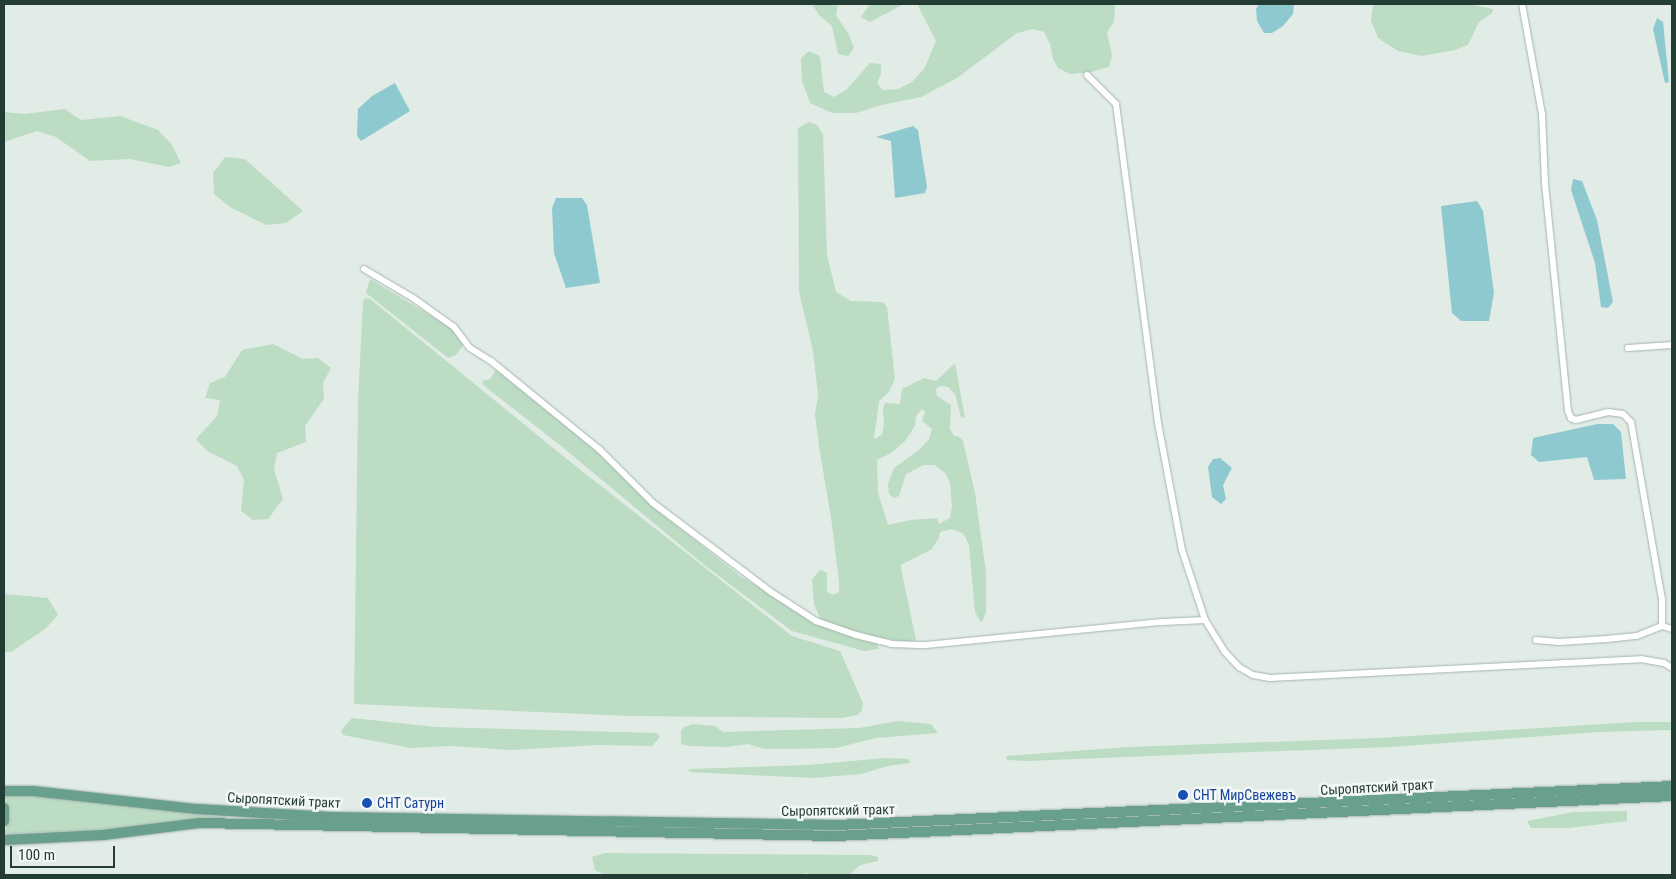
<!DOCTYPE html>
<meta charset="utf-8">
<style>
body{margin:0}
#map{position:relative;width:1676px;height:879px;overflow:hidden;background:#e2ece7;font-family:"Roboto Condensed",sans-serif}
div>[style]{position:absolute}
.green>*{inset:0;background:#bcdcc3}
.water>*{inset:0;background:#8dc9ce}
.roads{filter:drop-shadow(0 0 1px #a5b4ae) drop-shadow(0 0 1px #a5b4ae)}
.minor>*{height:6px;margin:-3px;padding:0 3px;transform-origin:3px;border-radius:3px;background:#fff}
.primary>*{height:10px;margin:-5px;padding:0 5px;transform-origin:5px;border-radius:5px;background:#699f8d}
.dots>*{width:14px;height:14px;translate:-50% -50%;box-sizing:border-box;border:2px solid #f3f8f5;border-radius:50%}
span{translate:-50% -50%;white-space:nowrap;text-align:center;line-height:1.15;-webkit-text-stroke:5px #f3f8f5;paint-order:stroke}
.street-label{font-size:14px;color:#233c34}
.transit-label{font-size:14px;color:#164399}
.left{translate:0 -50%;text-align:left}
.frame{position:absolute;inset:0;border:5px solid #233c34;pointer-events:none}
.scale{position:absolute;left:10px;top:846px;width:105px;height:22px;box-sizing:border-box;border:2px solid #233c34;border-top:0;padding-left:6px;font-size:15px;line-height:18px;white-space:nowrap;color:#233c34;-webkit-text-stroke:4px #f3f8f5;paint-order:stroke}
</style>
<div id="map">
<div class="green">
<i style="clip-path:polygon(812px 4px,838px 4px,836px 15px,849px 35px,854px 48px,848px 56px,838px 54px,832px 26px,819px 15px)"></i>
<i style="clip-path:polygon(870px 4px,904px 4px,870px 22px,861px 17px)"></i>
<i style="clip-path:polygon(917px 4px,1115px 4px,1114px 22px,1107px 32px,1112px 56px,1109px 67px,1091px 72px,1070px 74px,1058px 68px,1053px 59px,1050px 44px,1044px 32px,1033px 29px,1017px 33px,957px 78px,921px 97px,877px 106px,856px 113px,832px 113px,810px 103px,802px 81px,801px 58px,809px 51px,820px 56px,824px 92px,834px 97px,846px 90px,870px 63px,881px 64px,881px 73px,877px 83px,883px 90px,898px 89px,912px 82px,924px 69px,936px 41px)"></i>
<i style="clip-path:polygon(1373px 4px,1468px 4px,1493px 9px,1492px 13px,1479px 22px,1468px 45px,1455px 50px,1421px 56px,1398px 51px,1378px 38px,1371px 21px)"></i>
<i style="clip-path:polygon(65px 109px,81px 120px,120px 116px,158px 130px,172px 145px,181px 163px,169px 167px,130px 159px,90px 161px,56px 137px,37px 131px,4px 142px,4px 112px,25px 114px)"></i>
<i style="clip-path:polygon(evenodd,809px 122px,817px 125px,823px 134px,827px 255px,836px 292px,851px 301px,883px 302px,887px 307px,895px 379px,889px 392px,879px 401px,874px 439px,882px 435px,884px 425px,883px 409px,885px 403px,900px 404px,902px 389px,924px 378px,936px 381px,955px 363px,965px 418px,961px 417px,955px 394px,948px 387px,940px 386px,936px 389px,937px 396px,951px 405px,950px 429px,954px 436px,960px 437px,963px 441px,975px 493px,986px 572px,986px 612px,982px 622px,980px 621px,975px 612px,969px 545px,963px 533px,951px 529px,940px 532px,939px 538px,932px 549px,901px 565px,901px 568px,916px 640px,905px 642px,883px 638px,835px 626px,821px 620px,814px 604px,812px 579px,820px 570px,827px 573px,827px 592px,833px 595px,839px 592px,839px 582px,831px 517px,819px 447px,815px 414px,818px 395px,813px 351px,799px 292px,798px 128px,809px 122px,922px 409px,925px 412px,922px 421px,932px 429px,929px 439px,919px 450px,894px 468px,888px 484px,889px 494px,894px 498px,899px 496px,906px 474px,924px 465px,935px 465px,946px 474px,950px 484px,952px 506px,950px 518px,939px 524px,937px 518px,911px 520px,888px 525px,878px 493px,877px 460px,891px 453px,905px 441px,915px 426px,916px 416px,922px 409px)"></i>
<i style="clip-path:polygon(225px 157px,245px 159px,303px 211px,286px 223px,266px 225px,230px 207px,214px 194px,213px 173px)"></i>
<i style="clip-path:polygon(370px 279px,453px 329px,464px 344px,456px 355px,448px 358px,366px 293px)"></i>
<i style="clip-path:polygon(369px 298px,568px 460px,792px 636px,840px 651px,863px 703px,862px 711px,857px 715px,842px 718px,628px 716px,354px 704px,358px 400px,363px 303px,364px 299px)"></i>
<i style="clip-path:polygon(273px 344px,303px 359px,318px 358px,331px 368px,323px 383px,324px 399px,305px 426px,306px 442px,277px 453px,274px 469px,283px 499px,268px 519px,253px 520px,241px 511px,244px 480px,237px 466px,207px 451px,196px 439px,217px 416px,220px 400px,205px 398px,210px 383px,225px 377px,242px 350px)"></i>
<i style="clip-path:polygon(496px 370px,597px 452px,657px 510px,740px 576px,823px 627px,877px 643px,879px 649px,864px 651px,792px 631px,703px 564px,561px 446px,483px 385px,482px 381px,490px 379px)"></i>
<i style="clip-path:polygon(4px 594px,48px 598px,58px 615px,45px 629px,11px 652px,4px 652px)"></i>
<i style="clip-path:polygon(352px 718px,436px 727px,657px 733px,660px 737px,652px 746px,599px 745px,510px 750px,452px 746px,410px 748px,343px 735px,341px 731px)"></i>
<i style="clip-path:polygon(898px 721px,931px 724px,938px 733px,876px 738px,836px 748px,785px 749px,765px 749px,748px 744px,727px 747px,689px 746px,681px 744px,681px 731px,684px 727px,693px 724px,715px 726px,723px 732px,859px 728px)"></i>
<i style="clip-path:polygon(1635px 722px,1672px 722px,1672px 730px,1600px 732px,1390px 747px,1199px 754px,1028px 761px,1007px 760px,1006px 756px,1128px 747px,1378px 738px)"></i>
<i style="clip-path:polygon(885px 758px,909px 759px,910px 763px,888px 766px,861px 774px,812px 778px,690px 772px,688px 769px,807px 765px)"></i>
<i style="clip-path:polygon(4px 795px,49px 797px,246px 820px,198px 820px,98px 830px,4px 834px,10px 812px)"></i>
<i style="clip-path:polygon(1627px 811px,1627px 821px,1569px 828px,1531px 828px,1527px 821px,1573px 812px)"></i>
<i style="clip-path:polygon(605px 853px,871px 855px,878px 857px,878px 861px,860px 865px,849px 875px,810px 875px,806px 873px,797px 875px,605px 875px,595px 870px,592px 857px)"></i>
</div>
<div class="water">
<i style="clip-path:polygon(1259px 4px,1294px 4px,1293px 14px,1283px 26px,1272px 33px,1264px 33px,1257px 21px,1256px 9px)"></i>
<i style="clip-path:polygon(1657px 18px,1663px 22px,1669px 82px,1665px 83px,1653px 29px)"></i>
<i style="clip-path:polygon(395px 83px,410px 111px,361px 141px,357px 136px,358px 109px,372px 96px)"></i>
<i style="clip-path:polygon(913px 126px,918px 130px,927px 187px,925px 193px,895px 198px,891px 141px,876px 137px)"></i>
<i style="clip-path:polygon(1573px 179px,1582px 181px,1597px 220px,1613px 302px,1608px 308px,1601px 307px,1595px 263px,1571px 190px)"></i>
<i style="clip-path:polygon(556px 198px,582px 198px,587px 205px,600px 283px,566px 288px,554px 253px,552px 208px)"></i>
<i style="clip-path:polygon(1477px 201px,1483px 211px,1494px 293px,1489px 321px,1461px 321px,1452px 313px,1441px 206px)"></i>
<i style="clip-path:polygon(1597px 424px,1613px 424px,1621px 432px,1626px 479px,1594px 480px,1587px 457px,1539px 462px,1531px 455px,1533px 438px)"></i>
<i style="clip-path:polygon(1220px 458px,1232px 468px,1223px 485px,1226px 499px,1221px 504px,1212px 497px,1208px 467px,1213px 459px)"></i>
</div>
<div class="roads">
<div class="minor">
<i style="left:1522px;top:4px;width:112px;rotate:79.7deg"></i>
<i style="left:1542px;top:114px;width:70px;rotate:87.5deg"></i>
<i style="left:1545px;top:184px;width:228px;rotate:84.2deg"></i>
<i style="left:1568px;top:411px;width:8px;rotate:67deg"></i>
<i style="left:1571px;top:418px;width:5px;rotate:22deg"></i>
<i style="left:1576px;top:420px;width:33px;rotate:-14deg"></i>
<i style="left:1608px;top:412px;width:15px;rotate:8deg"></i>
<i style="left:1623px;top:414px;width:11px;rotate:45deg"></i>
<i style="left:1631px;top:422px;width:180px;rotate:80.1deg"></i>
<i style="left:1662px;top:599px;width:27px;rotate:90deg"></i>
<i style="left:1087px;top:75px;width:41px;rotate:45deg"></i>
<i style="left:1116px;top:104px;width:322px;rotate:82.5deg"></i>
<i style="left:1158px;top:423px;width:129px;rotate:79.3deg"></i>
<i style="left:1182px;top:550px;width:74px;rotate:71.8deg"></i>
<i style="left:1205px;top:620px;width:38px;rotate:58deg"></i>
<i style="left:1225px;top:652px;width:21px;rotate:47deg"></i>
<i style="left:1239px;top:667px;width:16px;rotate:30deg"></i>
<i style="left:1253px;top:675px;width:17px;rotate:10deg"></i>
<i style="left:1270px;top:678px;width:371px;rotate:-2.9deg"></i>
<i style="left:1641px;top:659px;width:23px;rotate:10deg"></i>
<i style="left:1664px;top:663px;width:9px;rotate:32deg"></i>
<i style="left:364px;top:269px;width:57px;rotate:30.6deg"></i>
<i style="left:413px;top:298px;width:50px;rotate:35.3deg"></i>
<i style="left:454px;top:327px;width:26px;rotate:53deg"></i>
<i style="left:470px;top:348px;width:25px;rotate:32deg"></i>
<i style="left:491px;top:361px;width:139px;rotate:39.2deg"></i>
<i style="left:599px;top:449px;width:76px;rotate:45deg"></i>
<i style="left:653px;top:503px;width:148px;rotate:37deg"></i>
<i style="left:771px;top:592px;width:54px;rotate:32.8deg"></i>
<i style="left:816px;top:621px;width:42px;rotate:19.3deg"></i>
<i style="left:856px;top:635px;width:36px;rotate:14deg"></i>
<i style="left:891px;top:644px;width:35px;rotate:2deg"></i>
<i style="left:926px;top:645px;width:237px;rotate:-5.6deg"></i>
<i style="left:1162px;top:622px;width:43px;rotate:-2.7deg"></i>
<i style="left:1628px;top:348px;width:44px;rotate:-3.9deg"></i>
<i style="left:1536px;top:640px;width:23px;rotate:5deg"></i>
<i style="left:1559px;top:642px;width:48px;rotate:-3.6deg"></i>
<i style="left:1607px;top:639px;width:30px;rotate:-6deg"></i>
<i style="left:1637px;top:636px;width:27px;rotate:-22deg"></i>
<i style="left:1662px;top:626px;width:10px;rotate:17deg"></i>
</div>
<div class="primary">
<i style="left:4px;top:791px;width:29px"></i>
<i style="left:33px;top:791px;width:165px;rotate:6.3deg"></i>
<i style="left:197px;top:809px;width:133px;rotate:3.4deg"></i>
<i style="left:330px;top:817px;width:507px;rotate:0.9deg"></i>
<i style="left:837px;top:825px;width:836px;rotate:-2.67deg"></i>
<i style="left:4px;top:808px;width:13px;rotate:90deg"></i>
<i style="left:4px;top:840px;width:99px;rotate:-2.9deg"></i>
<i style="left:103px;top:835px;width:98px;rotate:-7.1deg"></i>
<i style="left:200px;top:823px;width:636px;rotate:1.17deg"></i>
<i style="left:836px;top:836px;width:837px;rotate:-2.74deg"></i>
</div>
</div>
<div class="dots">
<i style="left:1183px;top:795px;background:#1a4fb4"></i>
<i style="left:367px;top:803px;background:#1a4fb4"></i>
</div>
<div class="street-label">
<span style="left:1377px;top:787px;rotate:-3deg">Сыропятский тракт</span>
<span style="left:284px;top:800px;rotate:3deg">Сыропятский тракт</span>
<span style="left:838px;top:810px;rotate:-1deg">Сыропятский тракт</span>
</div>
<div class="transit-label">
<span class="left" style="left:1193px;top:795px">СНТ МирСвежевъ</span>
<span class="left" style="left:377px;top:803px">СНТ Сатурн</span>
</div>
<div class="frame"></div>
<div class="scale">100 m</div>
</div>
